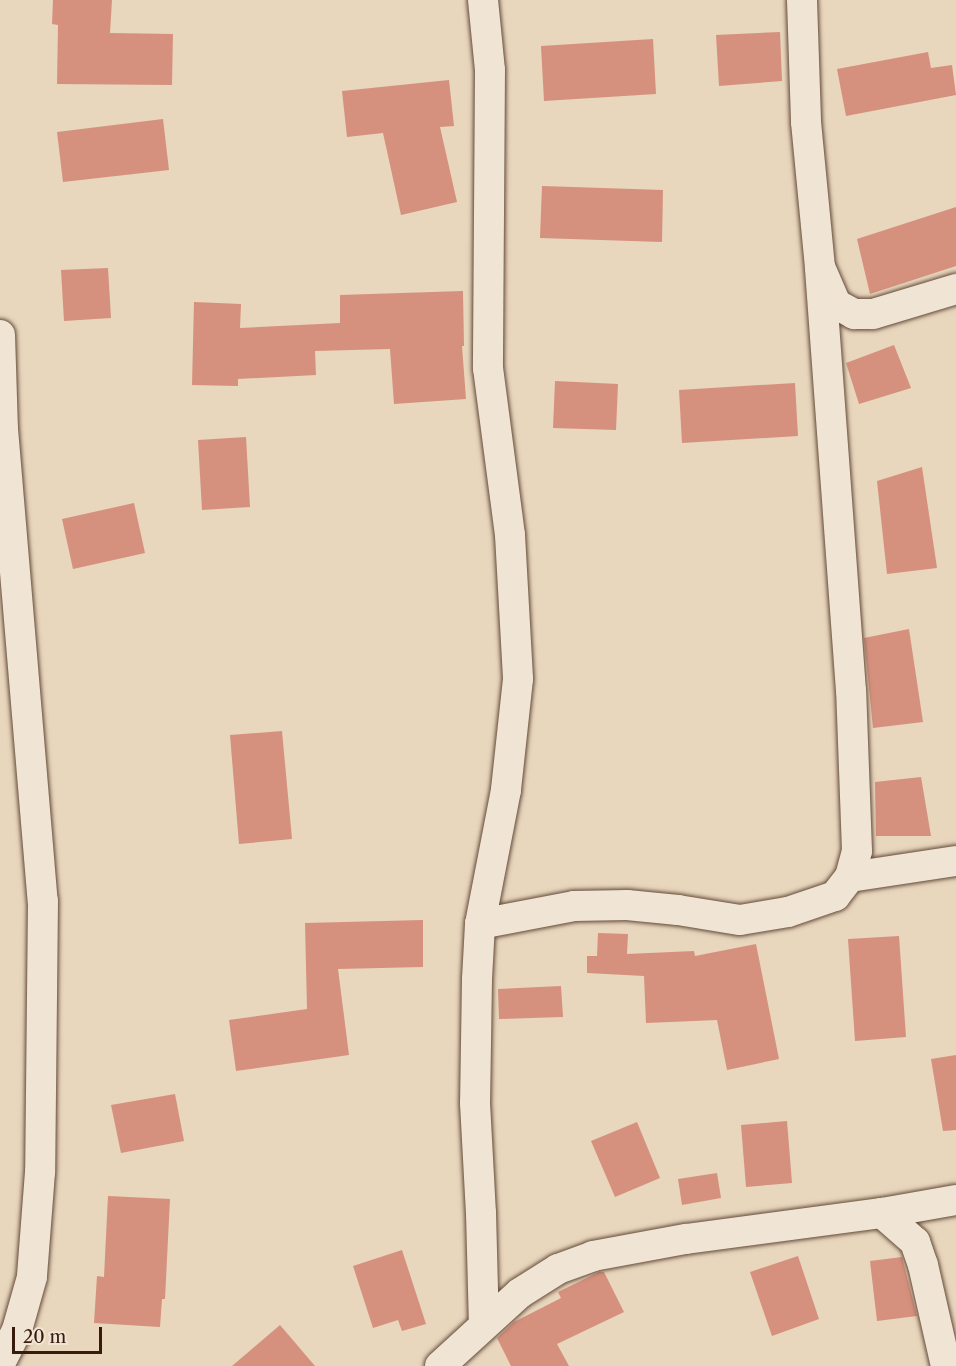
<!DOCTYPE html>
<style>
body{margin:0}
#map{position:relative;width:956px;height:1366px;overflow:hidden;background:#e8d6bd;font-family:"Libre Caslon Text",serif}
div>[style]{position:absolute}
.building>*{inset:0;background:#d5917e}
.roads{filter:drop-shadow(0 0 2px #644a39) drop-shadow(0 0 2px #644a39)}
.minor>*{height:30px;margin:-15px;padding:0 15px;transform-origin:15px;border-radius:15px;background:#f0e4d4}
span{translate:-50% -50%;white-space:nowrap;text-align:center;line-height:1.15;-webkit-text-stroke:4.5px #f0e4d4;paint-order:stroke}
.scale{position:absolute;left:12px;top:1327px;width:90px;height:27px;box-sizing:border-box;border:3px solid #381b0d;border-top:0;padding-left:8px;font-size:18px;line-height:21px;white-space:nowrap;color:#381b0d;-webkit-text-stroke:4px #f0e4d4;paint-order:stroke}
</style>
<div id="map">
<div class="building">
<i style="clip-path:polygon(53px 0,112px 0,110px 33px,173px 34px,172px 85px,57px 84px,58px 25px,52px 24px)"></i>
<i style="clip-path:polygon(780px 32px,782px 81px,719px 86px,716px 35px)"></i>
<i style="clip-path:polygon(653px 39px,656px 94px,544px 101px,541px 46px)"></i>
<i style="clip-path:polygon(928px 52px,931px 68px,952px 65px,956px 95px,846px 116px,837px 69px)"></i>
<i style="clip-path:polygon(449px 80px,454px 126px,440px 127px,457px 202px,401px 215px,383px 133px,347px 137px,342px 91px)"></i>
<i style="clip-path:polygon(163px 119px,169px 170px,63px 182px,57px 132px)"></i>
<i style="clip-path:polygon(542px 186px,663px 190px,662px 242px,540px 238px)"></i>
<i style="clip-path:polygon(956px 207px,956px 266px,870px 294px,857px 239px)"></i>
<i style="clip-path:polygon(108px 268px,111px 318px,64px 321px,61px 270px)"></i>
<i style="clip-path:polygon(463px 291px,464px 346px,462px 346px,466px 399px,394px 404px,390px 349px,315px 351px,316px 375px,238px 379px,238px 386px,192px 385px,194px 302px,241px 304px,240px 328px,340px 323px,340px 295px)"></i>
<i style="clip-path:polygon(894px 345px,911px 388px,859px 404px,846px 363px)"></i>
<i style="clip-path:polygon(555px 381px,618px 384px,616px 430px,553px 428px)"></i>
<i style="clip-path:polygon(795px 383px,798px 436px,682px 443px,679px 390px)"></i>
<i style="clip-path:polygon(246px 437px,250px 507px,202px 510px,198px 440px)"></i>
<i style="clip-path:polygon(922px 467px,937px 568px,887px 574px,877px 481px)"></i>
<i style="clip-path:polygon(134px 503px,145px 553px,73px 569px,62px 519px)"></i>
<i style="clip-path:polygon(909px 629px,923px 722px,873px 728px,864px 638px)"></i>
<i style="clip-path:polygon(282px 731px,292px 839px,239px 844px,230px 735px)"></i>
<i style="clip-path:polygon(921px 777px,931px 836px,876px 836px,875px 782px)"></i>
<i style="clip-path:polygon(423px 920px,423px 967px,338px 969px,349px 1055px,236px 1071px,229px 1020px,307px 1009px,305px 923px)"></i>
<i style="clip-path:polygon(598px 933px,628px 934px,627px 954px,694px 951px,695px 956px,756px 944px,779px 1059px,727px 1070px,717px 1020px,646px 1023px,644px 976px,587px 973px,587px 956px,597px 956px)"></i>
<i style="clip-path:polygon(899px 936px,906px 1037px,855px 1041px,848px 939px)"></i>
<i style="clip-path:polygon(561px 986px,563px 1017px,499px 1019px,498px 989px)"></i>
<i style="clip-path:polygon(956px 1055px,956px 1130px,943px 1131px,931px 1059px)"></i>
<i style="clip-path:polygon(175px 1094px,184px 1141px,121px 1153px,111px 1105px)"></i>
<i style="clip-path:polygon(787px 1121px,792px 1183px,746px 1187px,741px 1125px)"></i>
<i style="clip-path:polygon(637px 1122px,660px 1178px,615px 1197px,591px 1141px)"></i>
<i style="clip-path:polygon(717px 1173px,721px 1198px,682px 1205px,678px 1179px)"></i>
<i style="clip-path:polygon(108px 1196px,170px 1199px,165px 1299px,162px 1299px,160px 1327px,94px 1323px,97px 1276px,104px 1277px)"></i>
<i style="clip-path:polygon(402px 1250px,426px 1324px,402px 1331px,398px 1320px,373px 1328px,353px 1266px)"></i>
<i style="clip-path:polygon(798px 1256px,819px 1319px,772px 1336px,750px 1272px)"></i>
<i style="clip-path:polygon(902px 1257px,917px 1316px,877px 1321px,870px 1261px)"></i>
<i style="clip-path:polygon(599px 1272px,604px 1272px,624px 1312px,557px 1344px,569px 1366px,511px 1366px,497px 1338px,514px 1322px,561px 1298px,558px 1292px)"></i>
<i style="clip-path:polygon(280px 1325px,315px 1366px,232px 1366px)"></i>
</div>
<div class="roads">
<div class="minor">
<i style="left:483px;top:0;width:70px;rotate:84.3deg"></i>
<i style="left:490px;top:70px;width:298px;rotate:90.4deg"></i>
<i style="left:488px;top:368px;width:168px;rotate:82.5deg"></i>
<i style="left:510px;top:535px;width:144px;rotate:86.8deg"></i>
<i style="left:518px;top:679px;width:112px;rotate:96.2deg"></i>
<i style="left:506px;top:790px;width:136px;rotate:101deg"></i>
<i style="left:480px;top:924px;width:55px;rotate:93.1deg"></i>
<i style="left:477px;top:979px;width:124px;rotate:90.9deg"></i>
<i style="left:475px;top:1103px;width:110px;rotate:86.9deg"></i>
<i style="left:481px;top:1213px;width:111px;rotate:88.5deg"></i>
<i style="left:802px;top:0;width:122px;rotate:88.1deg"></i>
<i style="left:806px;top:122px;width:146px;rotate:84.5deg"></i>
<i style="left:820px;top:267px;width:40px;rotate:66.6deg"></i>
<i style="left:836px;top:304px;width:21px;rotate:29deg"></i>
<i style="left:854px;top:314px;width:19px"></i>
<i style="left:873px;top:314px;width:87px;rotate:-16.8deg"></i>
<i style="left:0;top:335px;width:94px;rotate:88.2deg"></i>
<i style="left:3px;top:429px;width:474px;rotate:85.2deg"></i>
<i style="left:43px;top:901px;width:271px;rotate:90.6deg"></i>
<i style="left:40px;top:1172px;width:105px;rotate:94.4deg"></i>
<i style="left:32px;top:1277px;width:55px;rotate:105.8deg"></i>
<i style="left:17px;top:1330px;width:37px;rotate:117deg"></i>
<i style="left:850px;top:877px;width:107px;rotate:-8.6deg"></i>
<i style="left:480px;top:924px;width:96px;rotate:-10.8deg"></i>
<i style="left:574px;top:906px;width:53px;rotate:-1.1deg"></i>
<i style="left:627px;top:905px;width:51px;rotate:5.6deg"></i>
<i style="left:678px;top:910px;width:63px;rotate:9.2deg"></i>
<i style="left:740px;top:920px;width:49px;rotate:-9.5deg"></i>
<i style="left:788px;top:912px;width:50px;rotate:-18.8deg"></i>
<i style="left:835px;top:896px;width:24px;rotate:-52deg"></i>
<i style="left:850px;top:877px;width:27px;rotate:-75deg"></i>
<i style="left:857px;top:851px;width:160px;rotate:-92.1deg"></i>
<i style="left:851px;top:691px;width:425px;rotate:-94.2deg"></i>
<i style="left:882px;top:1213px;width:44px;rotate:41.3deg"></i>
<i style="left:915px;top:1242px;width:24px;rotate:71deg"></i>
<i style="left:923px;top:1265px;width:104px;rotate:77.2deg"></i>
<i style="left:440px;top:1366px;width:108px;rotate:-42.4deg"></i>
<i style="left:520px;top:1293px;width:45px;rotate:-32.3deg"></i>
<i style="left:558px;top:1269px;width:37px;rotate:-20deg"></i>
<i style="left:593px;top:1256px;width:95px;rotate:-10.4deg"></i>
<i style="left:686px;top:1239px;width:198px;rotate:-7.6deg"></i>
<i style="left:882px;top:1213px;width:75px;rotate:-10deg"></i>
</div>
</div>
<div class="scale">20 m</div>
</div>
